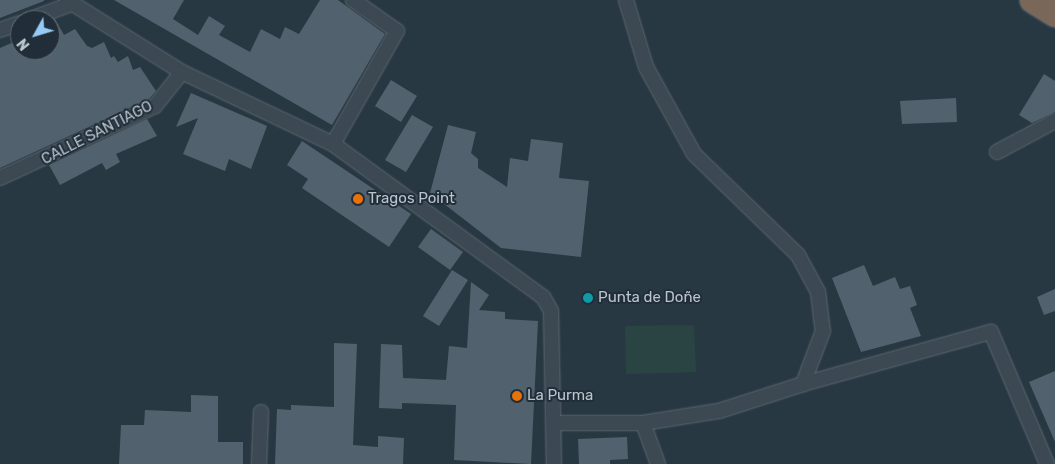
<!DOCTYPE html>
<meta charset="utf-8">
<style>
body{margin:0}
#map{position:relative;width:1055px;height:464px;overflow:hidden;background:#283843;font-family:Rubik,sans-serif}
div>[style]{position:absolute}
.green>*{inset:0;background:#2a4443}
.building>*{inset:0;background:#51626e}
.roads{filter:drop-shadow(0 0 1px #5b6770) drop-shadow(0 0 1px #5b6770)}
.street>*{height:14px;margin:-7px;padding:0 7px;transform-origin:7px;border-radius:7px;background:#3c4953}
.highway>*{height:26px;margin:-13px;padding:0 13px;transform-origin:13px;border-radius:13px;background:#79685a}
.dots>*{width:14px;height:14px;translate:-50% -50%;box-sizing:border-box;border:2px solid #212e39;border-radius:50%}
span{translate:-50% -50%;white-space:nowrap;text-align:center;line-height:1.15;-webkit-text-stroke:4px #212e39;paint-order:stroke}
.street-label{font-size:15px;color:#bac4cd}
.poi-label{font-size:15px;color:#bac4cd}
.left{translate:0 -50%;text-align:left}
.north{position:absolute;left:10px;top:10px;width:50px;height:50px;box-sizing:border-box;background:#212e39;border:1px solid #5e6a74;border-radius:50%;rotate:231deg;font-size:14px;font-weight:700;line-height:20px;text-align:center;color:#bac4cd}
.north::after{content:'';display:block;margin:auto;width:18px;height:22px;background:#95caf6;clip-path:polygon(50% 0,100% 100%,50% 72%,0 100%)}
</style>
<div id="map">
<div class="green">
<i style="clip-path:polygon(694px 325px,696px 372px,626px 374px,625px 326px)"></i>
</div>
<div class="building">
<i style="clip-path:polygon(0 0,44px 0,44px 1px,0 18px)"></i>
<i style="clip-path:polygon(114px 0,184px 0,173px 19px,198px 35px,209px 16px,225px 26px,219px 35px,250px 52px,261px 29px,280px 39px,285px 27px,299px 34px,320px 0,338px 0,385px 34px,332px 125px)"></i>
<i style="clip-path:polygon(55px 19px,64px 35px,75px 29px,87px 46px,92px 48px,104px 42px,111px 58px,114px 56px,118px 62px,128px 56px,133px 70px,140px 67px,156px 91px,149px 99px,0 168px,0 48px,16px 41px,20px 50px,50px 50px,50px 21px)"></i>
<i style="clip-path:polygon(1044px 74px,1055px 81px,1055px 112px,1032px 123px,1019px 115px)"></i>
<i style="clip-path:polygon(391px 80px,417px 96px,401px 122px,375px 106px)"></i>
<i style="clip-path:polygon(191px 93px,267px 126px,251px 169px,229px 159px,225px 171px,183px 154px,198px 118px,176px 127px)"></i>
<i style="clip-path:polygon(956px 98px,957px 122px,902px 124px,900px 101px)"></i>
<i style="clip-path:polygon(412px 115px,433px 127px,406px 172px,385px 160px)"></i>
<i style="clip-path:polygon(147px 119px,157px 136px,116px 154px,120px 162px,106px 170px,102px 163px,60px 185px,49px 165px)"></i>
<i style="clip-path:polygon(448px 125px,476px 132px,471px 153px,478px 159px,478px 168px,507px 187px,510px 158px,528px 161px,531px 139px,563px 143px,559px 178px,589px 181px,581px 257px,501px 248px,430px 193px)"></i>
<i style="clip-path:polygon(302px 141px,411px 214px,389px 247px,302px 188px,308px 179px,287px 165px)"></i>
<i style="clip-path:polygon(431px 229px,463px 252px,450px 270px,418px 247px)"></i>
<i style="clip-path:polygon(864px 265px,873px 286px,895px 277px,900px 289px,910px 286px,917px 305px,910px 308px,921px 336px,861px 352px,832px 278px)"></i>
<i style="clip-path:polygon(452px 270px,468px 280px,439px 326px,423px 316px)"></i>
<i style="clip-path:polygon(471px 282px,489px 295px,479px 310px,505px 312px,505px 319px,538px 321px,531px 464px,454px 460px,456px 405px,402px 403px,402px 409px,379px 408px,381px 344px,402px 345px,403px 378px,446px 380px,449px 346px,467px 348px)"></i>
<i style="clip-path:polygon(1055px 289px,1055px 311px,1044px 315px,1037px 297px)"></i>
<i style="clip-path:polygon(334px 343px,357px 344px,353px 445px,378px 447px,378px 436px,404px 438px,403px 464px,275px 464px,277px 409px,291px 410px,291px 405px,334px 407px)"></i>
<i style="clip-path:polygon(1055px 371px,1055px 442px,1029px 382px)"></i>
<i style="clip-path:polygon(191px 395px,218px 396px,218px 442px,243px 442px,243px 464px,119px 464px,121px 425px,144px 425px,145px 410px,191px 412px)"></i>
<i style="clip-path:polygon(627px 437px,628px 459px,610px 460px,610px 464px,579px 464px,578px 439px)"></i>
</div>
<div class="roads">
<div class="street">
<i style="left:67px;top:0;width:136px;rotate:32.1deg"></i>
<i style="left:182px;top:72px;width:167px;rotate:25.5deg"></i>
<i style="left:333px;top:144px;width:260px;rotate:36.1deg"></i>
<i style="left:543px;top:297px;width:16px;rotate:60deg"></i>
<i style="left:551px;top:311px;width:153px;rotate:88.9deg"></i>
<i style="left:626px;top:0;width:70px;rotate:73.4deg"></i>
<i style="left:646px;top:67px;width:99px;rotate:61.1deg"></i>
<i style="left:694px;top:154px;width:145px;rotate:44.2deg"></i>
<i style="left:798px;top:255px;width:42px;rotate:61.6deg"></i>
<i style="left:818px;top:292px;width:39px;rotate:83deg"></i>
<i style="left:823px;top:331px;width:57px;rotate:110.7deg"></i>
<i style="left:28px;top:20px;width:46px;rotate:-20.4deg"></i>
<i style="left:0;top:30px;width:21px;rotate:-19deg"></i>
<i style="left:333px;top:144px;width:130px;rotate:-60.5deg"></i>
<i style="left:397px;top:31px;width:54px;rotate:-144.8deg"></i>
<i style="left:997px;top:152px;width:66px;rotate:-28.1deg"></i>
<i style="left:0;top:178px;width:171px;rotate:-24.9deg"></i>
<i style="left:155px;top:106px;width:43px;rotate:-51.5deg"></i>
<i style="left:555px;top:423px;width:88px"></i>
<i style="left:643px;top:423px;width:77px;rotate:-9deg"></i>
<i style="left:719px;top:411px;width:88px;rotate:-17.8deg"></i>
<i style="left:803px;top:384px;width:195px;rotate:-15.5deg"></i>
<i style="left:991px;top:332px;width:143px;rotate:67deg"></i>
<i style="left:643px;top:423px;width:44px;rotate:69.9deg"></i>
<i style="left:259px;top:464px;width:52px;rotate:-87.8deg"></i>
</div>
<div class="highway">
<i style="left:1033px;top:0;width:26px;rotate:32deg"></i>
</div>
</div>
<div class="dots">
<i style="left:358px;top:199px;background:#e8710a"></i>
<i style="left:588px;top:298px;background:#0f9aa8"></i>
<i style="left:517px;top:396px;background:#e8710a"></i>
</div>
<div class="street-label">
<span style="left:97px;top:133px;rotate:-27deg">CALLE SANTIAGO</span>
</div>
<div class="poi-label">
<span class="left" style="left:368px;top:199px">Tragos Point</span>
<span class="left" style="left:598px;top:298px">Punta de Doñe</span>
<span class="left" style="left:527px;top:396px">La Purma</span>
</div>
<div class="north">N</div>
</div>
